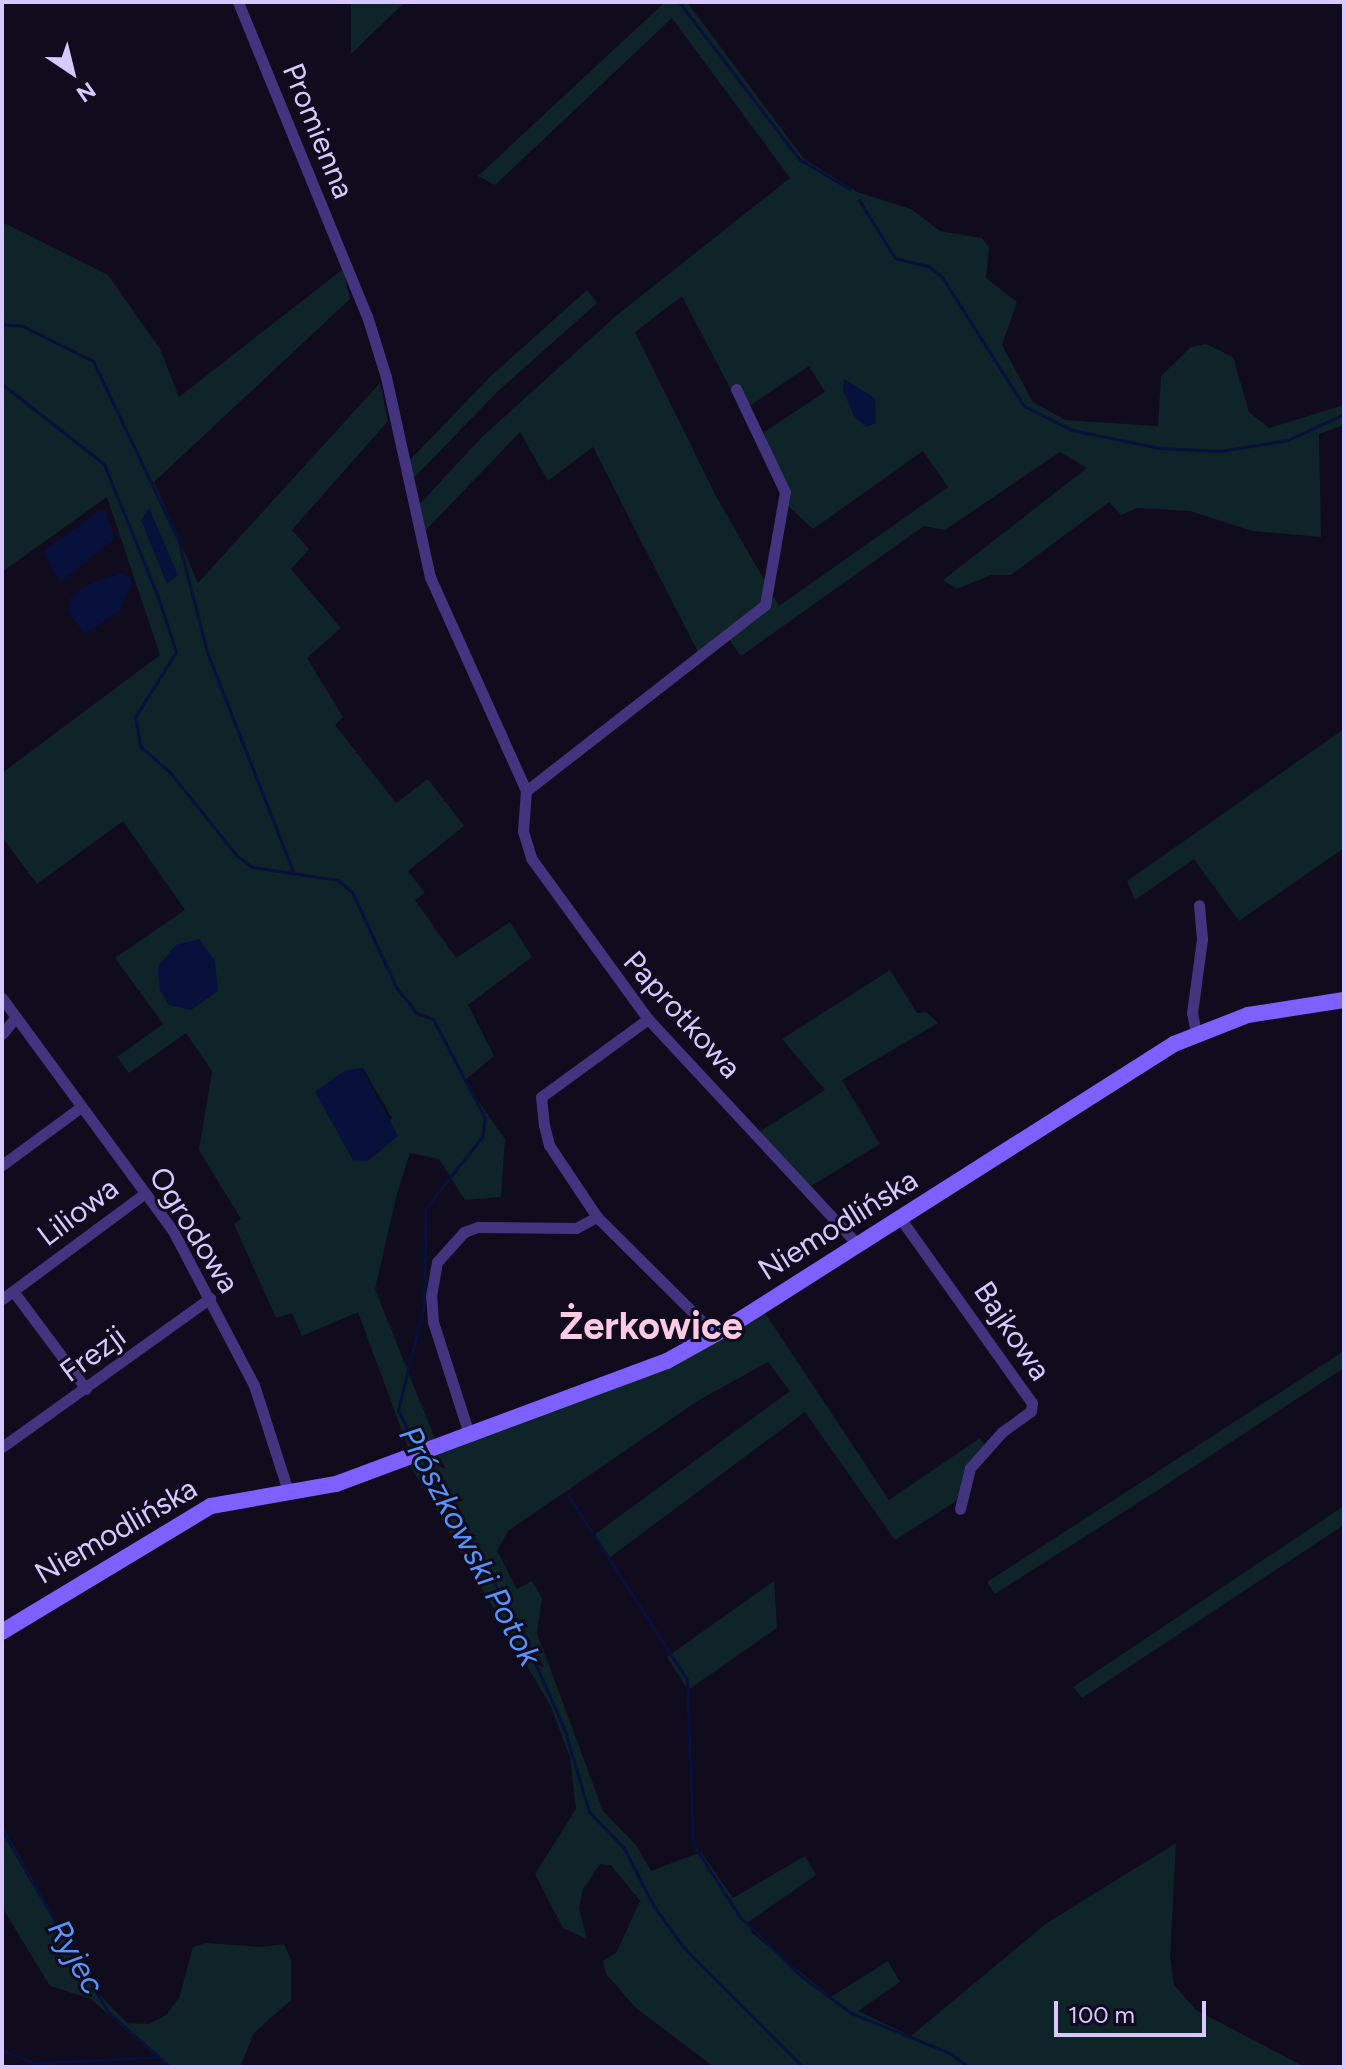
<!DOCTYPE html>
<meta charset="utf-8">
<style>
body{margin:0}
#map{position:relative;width:1346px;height:2069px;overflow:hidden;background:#110b1e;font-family:Figtree,sans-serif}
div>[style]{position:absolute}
.green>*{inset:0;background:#0e2428}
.water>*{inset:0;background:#07113b}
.stream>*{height:3px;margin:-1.5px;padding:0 1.5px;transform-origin:1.5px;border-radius:1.5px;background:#07113b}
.street>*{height:11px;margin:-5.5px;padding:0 5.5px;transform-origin:5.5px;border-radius:5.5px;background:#43347f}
.secondary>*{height:16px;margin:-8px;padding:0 8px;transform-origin:8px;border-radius:8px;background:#7e5fff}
span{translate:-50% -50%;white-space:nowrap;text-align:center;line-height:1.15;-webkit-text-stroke:6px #110b1e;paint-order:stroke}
.street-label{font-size:30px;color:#d7c8ff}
.water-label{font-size:32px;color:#5694ff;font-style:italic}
.district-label{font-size:38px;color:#ffcae3;font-weight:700}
.frame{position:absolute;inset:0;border:4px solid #d7c8ff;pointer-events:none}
.north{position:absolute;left:32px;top:32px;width:80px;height:80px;-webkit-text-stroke:6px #110b1e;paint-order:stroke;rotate:145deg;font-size:22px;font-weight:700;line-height:32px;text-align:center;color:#d7c8ff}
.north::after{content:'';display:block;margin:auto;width:28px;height:36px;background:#d7c8ff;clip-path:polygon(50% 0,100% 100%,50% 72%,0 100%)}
.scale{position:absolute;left:1054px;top:2001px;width:152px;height:36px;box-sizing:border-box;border:4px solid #d7c8ff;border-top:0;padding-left:10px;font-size:24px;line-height:28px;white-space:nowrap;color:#d7c8ff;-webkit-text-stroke:6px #110b1e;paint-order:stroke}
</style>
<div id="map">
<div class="green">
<i style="clip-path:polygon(351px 2px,405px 2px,351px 54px)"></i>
<i style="clip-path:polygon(evenodd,665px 2px,687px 2px,804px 159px,857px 192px,911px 209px,940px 231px,982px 238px,989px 248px,986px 278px,1017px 302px,1002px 345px,1033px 402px,1065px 420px,1158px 426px,1161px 376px,1191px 347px,1206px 344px,1233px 357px,1249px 412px,1269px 428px,1344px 405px,1344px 425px,1319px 434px,1321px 537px,1252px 531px,1190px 511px,1137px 508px,1121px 515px,1109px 502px,1011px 575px,991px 575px,957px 589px,943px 580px,1087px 468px,1060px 452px,945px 530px,924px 526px,741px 656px,728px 638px,701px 658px,593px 447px,548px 481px,520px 432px,424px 532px,417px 507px,481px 438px,617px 315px,790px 178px,672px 18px,495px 185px,478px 176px,665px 2px,682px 296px,742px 411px,809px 366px,825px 392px,764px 432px,785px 503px,813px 529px,923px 451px,948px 487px,779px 606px,717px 498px,635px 332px,682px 296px)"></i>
<i style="clip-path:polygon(evenodd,2px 222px,108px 275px,160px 349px,179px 397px,343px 269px,350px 299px,154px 482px,198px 583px,380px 383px,388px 421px,292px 530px,309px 549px,291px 569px,341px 628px,307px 658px,343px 717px,335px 725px,396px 803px,428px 779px,464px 826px,408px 871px,425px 893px,415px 900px,456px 958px,510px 922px,532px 957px,468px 1005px,494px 1056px,464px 1081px,505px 1139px,501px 1197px,465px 1200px,439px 1159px,410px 1153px,397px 1194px,375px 1289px,435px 1439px,409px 1450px,358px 1312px,302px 1336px,292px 1313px,276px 1318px,234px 1224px,241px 1219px,199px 1150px,212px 1071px,186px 1033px,129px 1073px,117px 1057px,163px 1024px,115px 958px,185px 910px,123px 821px,37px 884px,2px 837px,2px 773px,160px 655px,107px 497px,2px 572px,2px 222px,363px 1068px,392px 1118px,353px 1160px,337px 1129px,363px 1068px)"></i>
<i style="clip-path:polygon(587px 290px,597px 303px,497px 392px,411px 481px,407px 463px,491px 376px)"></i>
<i style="clip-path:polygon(1344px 729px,1344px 848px,1239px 921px,1194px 859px,1135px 900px,1127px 881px)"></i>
<i style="clip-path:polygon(890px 970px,917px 1013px,926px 1012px,938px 1023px,842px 1080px,880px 1144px,811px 1186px,756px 1134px,825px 1090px,782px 1039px)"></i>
<i style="clip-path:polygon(765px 1313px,889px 1500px,980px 1438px,986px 1448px,961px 1498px,895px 1540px,805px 1412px,609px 1558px,594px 1535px,790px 1391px,768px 1362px,699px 1400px,508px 1531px,497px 1551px,517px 1589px,532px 1581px,542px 1598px,537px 1633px,603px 1811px,637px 1846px,651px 1871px,701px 1852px,733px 1898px,805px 1856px,816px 1875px,747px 1923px,752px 1933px,831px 1997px,888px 1961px,900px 1982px,858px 2011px,911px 2036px,1047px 1923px,1176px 1843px,1170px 1957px,1174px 1985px,1196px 2010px,1305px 2067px,714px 2067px,636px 2008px,606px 1974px,603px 1961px,616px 1953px,640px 1901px,611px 1865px,600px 1864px,583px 1889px,579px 1909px,587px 1939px,563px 1928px,535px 1874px,576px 1809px,570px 1757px,551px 1707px,410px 1465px,583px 1391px,720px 1341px)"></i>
<i style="clip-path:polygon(1344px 1351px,1344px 1368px,1155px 1492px,995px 1594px,987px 1582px)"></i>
<i style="clip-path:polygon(1344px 1506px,1344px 1525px,1082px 1698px,1073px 1687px)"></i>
<i style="clip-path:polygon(774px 1581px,777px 1628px,688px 1690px,667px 1657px)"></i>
<i style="clip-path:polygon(2px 1825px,96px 1991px,127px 2023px,149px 2024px,166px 2015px,179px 1998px,193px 1947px,206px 1943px,262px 1947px,284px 1944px,291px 1960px,291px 2000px,254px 2033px,240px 2067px,168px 2067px,91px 1999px,50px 1986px,2px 1907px)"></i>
</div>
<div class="water">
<i style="clip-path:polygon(844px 379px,875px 398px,876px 423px,866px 427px,854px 416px,843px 390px)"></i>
<i style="clip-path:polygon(149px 508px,178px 575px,167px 584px,141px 520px)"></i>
<i style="clip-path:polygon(101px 510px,106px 511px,115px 539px,60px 582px,43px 551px)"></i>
<i style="clip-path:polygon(121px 573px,130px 577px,131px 586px,120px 611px,85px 634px,68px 612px,70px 599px,85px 585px)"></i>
<i style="clip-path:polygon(199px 939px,215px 961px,218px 991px,191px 1010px,169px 1005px,160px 991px,158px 966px,176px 945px)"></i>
<i style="clip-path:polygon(362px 1068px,398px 1136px,368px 1161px,353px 1160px,315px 1092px,344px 1071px)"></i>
</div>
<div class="stream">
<i style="left:679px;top:2px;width:198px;rotate:52.6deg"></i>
<i style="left:799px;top:159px;width:59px;rotate:30.5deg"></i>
<i style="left:859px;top:200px;width:68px;rotate:58.2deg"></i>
<i style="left:895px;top:258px;width:34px;rotate:14deg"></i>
<i style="left:928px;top:266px;width:18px;rotate:38deg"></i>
<i style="left:942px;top:277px;width:153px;rotate:57.6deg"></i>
<i style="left:1024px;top:406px;width:54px;rotate:26.6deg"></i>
<i style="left:1072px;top:430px;width:89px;rotate:11.7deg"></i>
<i style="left:1159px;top:448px;width:61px;rotate:2.8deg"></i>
<i style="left:1220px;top:451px;width:69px;rotate:-9.2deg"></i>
<i style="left:1288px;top:440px;width:62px;rotate:-24.9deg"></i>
<i style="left:2px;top:324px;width:21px;rotate:5deg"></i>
<i style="left:23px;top:326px;width:78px;rotate:26.6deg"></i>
<i style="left:93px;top:361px;width:197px;rotate:64.5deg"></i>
<i style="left:178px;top:539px;width:117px;rotate:75.6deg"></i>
<i style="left:207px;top:652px;width:235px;rotate:68.6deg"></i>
<i style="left:2px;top:384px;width:130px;rotate:38.1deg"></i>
<i style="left:104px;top:464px;width:144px;rotate:67.9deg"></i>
<i style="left:158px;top:597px;width:58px;rotate:71.9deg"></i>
<i style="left:176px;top:652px;width:77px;rotate:122.2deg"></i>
<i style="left:135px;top:717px;width:31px;rotate:79deg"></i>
<i style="left:141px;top:747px;width:37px;rotate:41deg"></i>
<i style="left:169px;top:771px;width:109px;rotate:51.3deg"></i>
<i style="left:237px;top:856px;width:19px;rotate:36deg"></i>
<i style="left:252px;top:867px;width:87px;rotate:8.6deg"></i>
<i style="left:338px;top:880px;width:18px;rotate:41deg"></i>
<i style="left:352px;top:892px;width:105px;rotate:65.1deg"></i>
<i style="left:396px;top:987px;width:33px;rotate:52deg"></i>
<i style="left:416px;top:1013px;width:18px;rotate:19deg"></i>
<i style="left:433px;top:1019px;width:112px;rotate:62.3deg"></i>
<i style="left:485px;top:1118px;width:19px;rotate:99deg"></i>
<i style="left:482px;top:1137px;width:90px;rotate:128.3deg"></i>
<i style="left:426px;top:1208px;width:97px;rotate:91.2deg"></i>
<i style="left:424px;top:1305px;width:108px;rotate:103.9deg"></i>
<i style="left:398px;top:1410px;width:41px;rotate:64.1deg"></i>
<i style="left:422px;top:1457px;width:191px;rotate:60.2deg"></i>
<i style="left:517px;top:1623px;width:115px;rotate:65.9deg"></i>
<i style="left:564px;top:1728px;width:88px;rotate:73.4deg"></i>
<i style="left:589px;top:1812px;width:50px;rotate:45.8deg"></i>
<i style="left:624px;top:1848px;width:64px;rotate:63deg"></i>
<i style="left:653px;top:1905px;width:53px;rotate:54.2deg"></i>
<i style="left:684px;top:1948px;width:168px;rotate:45deg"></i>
<i style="left:568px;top:1495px;width:220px;rotate:57.2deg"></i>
<i style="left:687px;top:1680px;width:164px;rotate:87.9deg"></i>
<i style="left:693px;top:1844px;width:87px;rotate:57.2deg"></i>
<i style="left:740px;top:1917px;width:85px;rotate:44deg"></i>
<i style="left:801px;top:1976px;width:62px;rotate:36.5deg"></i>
<i style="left:851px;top:2013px;width:107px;rotate:22deg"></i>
<i style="left:950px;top:2053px;width:23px;rotate:38deg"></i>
<i style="left:2px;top:1830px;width:211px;rotate:59.8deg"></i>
<i style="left:108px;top:2012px;width:83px;rotate:41.6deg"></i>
<i style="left:2px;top:2050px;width:35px;rotate:22deg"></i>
<i style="left:35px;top:2063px;width:121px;rotate:-2.8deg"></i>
</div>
<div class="street">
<i style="left:238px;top:2px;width:339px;rotate:67.7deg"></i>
<i style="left:367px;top:316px;width:64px;rotate:72.7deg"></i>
<i style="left:386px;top:377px;width:205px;rotate:77.6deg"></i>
<i style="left:430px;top:577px;width:235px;rotate:65.8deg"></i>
<i style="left:526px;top:791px;width:40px;rotate:94.3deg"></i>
<i style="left:523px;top:831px;width:28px;rotate:73deg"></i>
<i style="left:531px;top:858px;width:199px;rotate:54deg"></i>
<i style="left:648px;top:1019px;width:309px;rotate:47.1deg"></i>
<i style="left:526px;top:791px;width:303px;rotate:-37.9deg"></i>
<i style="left:765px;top:605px;width:115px;rotate:-80deg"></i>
<i style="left:785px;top:492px;width:114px;rotate:-115.4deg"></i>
<i style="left:2px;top:998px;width:289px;rotate:53.7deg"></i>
<i style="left:173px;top:1231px;width:174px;rotate:62.3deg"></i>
<i style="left:254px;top:1385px;width:111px;rotate:72.2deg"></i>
<i style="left:648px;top:1019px;width:132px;rotate:143.9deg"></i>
<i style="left:541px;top:1097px;width:28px;rotate:84deg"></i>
<i style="left:544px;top:1125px;width:21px;rotate:76deg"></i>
<i style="left:549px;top:1145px;width:87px;rotate:56.3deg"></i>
<i style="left:597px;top:1217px;width:168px;rotate:44.8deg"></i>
<i style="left:1196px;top:1033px;width:20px;rotate:-101deg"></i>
<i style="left:1192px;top:1013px;width:75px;rotate:-82.3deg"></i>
<i style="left:1202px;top:939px;width:34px;rotate:-95deg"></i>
<i style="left:2px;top:1034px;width:22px;rotate:-51deg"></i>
<i style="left:2px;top:1165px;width:98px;rotate:-36.3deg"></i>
<i style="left:900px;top:1218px;width:227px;rotate:54.5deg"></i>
<i style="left:1032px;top:1403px;width:8px;rotate:97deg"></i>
<i style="left:1031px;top:1411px;width:36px;rotate:144deg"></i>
<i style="left:1002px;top:1432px;width:48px;rotate:131.6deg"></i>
<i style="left:970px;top:1468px;width:42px;rotate:103.7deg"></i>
<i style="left:13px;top:1291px;width:122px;rotate:53.3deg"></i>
<i style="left:2px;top:1299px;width:178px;rotate:-36.5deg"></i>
<i style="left:469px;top:1434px;width:118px;rotate:-107.8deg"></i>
<i style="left:433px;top:1322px;width:26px;rotate:-94deg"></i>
<i style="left:431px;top:1296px;width:35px;rotate:-80deg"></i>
<i style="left:437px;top:1262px;width:40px;rotate:-48deg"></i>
<i style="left:464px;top:1232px;width:15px;rotate:-20deg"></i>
<i style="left:478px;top:1227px;width:98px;rotate:0.6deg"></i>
<i style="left:576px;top:1228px;width:24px;rotate:-28deg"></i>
<i style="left:2px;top:1447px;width:256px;rotate:-35.6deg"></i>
</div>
<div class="secondary">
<i style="left:2px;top:1632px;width:244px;rotate:-31.1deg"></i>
<i style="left:211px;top:1506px;width:127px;rotate:-10deg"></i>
<i style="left:336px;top:1484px;width:353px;rotate:-20.4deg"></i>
<i style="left:667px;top:1361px;width:72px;rotate:-29.1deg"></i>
<i style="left:730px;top:1326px;width:526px;rotate:-32.42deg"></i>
<i style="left:1174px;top:1044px;width:79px;rotate:-21.4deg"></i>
<i style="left:1248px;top:1015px;width:97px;rotate:-8.9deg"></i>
</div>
<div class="street-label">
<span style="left:318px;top:131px;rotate:68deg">Promienna</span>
<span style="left:682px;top:1015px;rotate:48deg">Paprotkowa</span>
<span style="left:78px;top:1212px;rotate:-37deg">Liliowa</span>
<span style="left:838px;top:1225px;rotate:-32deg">Niemodlińska</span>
<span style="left:194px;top:1230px;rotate:58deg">Ogrodowa</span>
<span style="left:1012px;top:1331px;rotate:56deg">Bajkowa</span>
<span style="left:93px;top:1354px;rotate:-36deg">Frezji</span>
<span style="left:116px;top:1531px;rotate:-30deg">Niemodlińska</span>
</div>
<div class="water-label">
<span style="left:470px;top:1546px;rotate:62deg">Prószkowski Potok</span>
<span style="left:76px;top:1957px;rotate:60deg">Ryjec</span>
</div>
<div class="district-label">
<span style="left:651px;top:1327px">Żerkowice</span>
</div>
<div class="frame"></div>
<div class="north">N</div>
<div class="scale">100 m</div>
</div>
